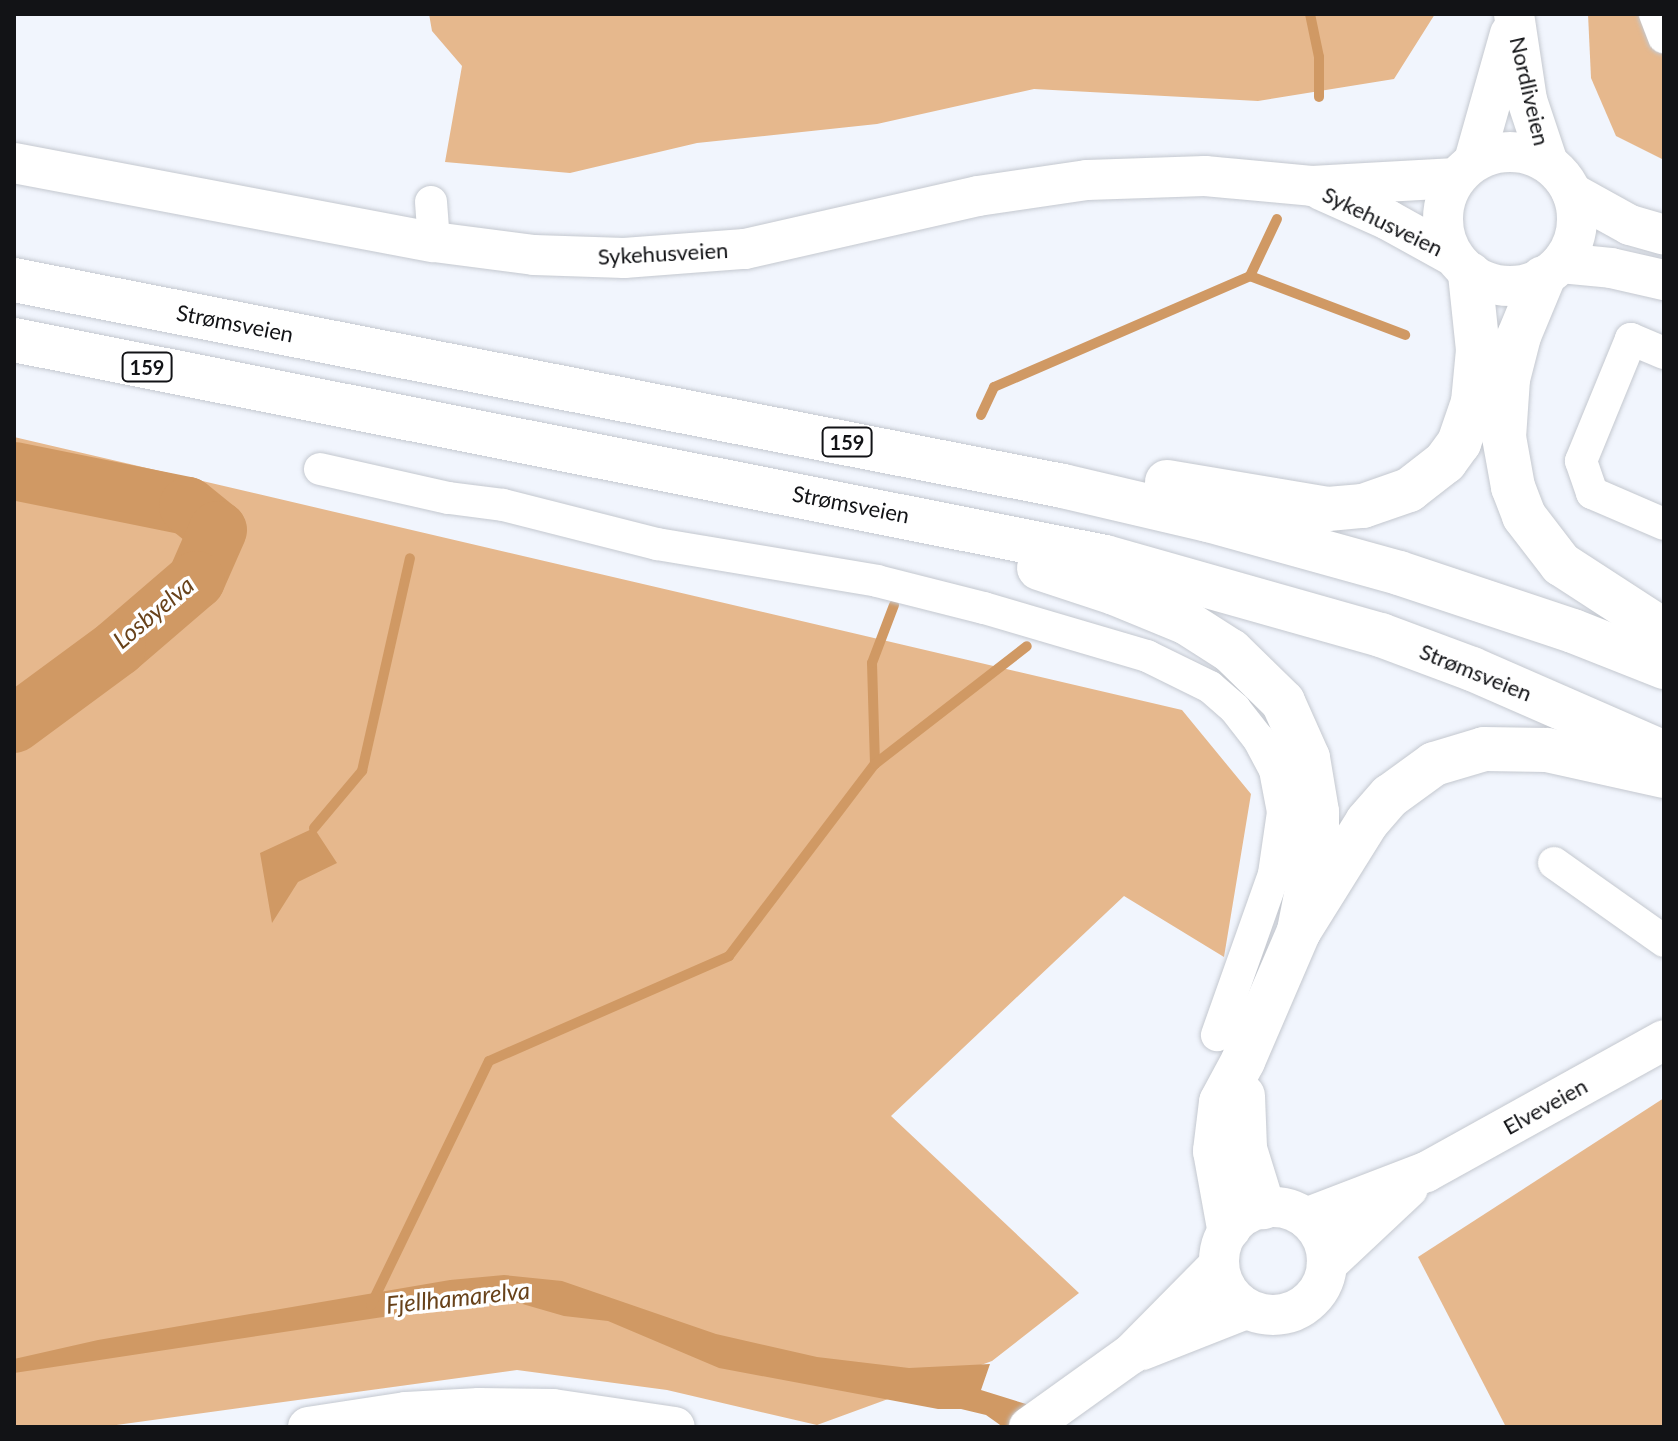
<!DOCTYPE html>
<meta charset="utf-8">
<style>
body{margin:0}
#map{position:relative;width:1678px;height:1441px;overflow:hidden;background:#f1f5fd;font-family:Lato,sans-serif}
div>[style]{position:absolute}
.green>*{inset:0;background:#e6b88d}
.water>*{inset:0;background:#d09964}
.stream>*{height:10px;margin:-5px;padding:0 5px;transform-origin:5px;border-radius:5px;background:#d09964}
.river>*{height:58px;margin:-29px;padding:0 29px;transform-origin:29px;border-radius:29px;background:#d09964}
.roads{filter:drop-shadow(0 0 2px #c4c8cf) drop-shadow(0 0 2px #c4c8cf)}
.minor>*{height:32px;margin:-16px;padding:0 16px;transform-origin:16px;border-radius:16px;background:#fff}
.major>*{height:40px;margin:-20px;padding:0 20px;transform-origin:20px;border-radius:20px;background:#fff}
.major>.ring{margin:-20px;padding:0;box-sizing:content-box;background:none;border:40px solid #fff;border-radius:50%}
.highway>*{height:44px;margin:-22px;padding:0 22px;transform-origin:22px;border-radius:22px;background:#fff}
span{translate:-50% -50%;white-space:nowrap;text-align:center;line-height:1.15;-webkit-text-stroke:7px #fff;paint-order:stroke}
.shield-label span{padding:2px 6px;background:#fff;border:2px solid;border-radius:6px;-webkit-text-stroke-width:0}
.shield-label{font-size:20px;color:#121316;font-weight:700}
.street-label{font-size:22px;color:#121316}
.water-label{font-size:24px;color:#68421a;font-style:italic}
.frame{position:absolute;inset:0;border:16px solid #121316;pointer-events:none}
</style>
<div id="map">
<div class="green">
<i style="clip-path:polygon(429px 14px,1435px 14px,1394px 79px,1258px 101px,1034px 89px,877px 124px,697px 143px,570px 173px,445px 162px,462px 66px,432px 31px)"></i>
<i style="clip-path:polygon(1588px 14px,1664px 14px,1664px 160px,1616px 136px,1591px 78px)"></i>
<i style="clip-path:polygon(14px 437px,1182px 710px,1251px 794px,1224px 957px,1124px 896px,891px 1116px,1079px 1293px,992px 1361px,817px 1425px,667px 1390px,517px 1370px,102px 1427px,14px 1427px)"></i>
<i style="clip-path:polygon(1664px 1098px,1664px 1427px,1506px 1427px,1418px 1257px)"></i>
</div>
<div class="water">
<i style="clip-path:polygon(314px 828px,337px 863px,298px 882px,272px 923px,260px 853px)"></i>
<i style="clip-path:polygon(504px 1275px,562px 1281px,716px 1334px,817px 1357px,909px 1368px,990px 1364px,981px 1390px,1026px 1404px,1044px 1427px,1003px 1427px,986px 1415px,961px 1409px,938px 1409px,719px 1368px,608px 1321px,564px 1316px,519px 1303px,469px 1304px,14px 1373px,14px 1359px,98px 1340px,450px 1280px)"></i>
</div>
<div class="stream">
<i style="left:1310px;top:14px;width:44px;rotate:78.2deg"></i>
<i style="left:1319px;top:57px;width:40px;rotate:90deg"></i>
<i style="left:1250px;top:276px;width:63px;rotate:-64.7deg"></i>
<i style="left:981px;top:415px;width:31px;rotate:-65deg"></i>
<i style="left:994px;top:387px;width:279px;rotate:-23.4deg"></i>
<i style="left:1250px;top:276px;width:166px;rotate:20.8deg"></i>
<i style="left:875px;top:764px;width:101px;rotate:-91.7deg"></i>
<i style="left:872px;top:663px;width:62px;rotate:-69.2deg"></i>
<i style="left:314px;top:828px;width:75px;rotate:-49.9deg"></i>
<i style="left:362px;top:771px;width:218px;rotate:-77.3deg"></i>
<i style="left:371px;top:1305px;width:271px;rotate:-64.2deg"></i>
<i style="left:489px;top:1061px;width:262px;rotate:-23.6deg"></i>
<i style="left:729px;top:956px;width:241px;rotate:-52.8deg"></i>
<i style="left:875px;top:764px;width:192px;rotate:-37.8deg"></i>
</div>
<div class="river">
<i style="left:14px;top:471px;width:177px;rotate:11.4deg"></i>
<i style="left:188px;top:506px;width:38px;rotate:39deg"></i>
<i style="left:218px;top:530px;width:55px;rotate:113.7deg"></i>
<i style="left:196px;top:580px;width:104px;rotate:139.3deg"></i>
<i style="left:117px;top:648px;width:128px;rotate:143.6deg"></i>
</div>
<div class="roads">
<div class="minor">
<i style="left:1655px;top:14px;width:25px;rotate:69deg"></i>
<i style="left:431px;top:202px;width:40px;rotate:85.7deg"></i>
<i style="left:1664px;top:353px;width:36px;rotate:-157deg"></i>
<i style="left:1631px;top:339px;width:132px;rotate:112.3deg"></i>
<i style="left:1581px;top:461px;width:34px;rotate:71deg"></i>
<i style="left:1592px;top:493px;width:78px;rotate:23.3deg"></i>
<i style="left:320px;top:469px;width:132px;rotate:12.7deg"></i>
<i style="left:449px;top:498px;width:54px;rotate:7.4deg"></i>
<i style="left:503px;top:505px;width:159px;rotate:14.2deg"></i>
<i style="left:657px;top:544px;width:223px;rotate:9.5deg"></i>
<i style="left:877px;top:581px;width:110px;rotate:14.2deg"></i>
<i style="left:984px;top:608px;width:170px;rotate:16.4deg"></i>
<i style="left:1147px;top:656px;width:70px;rotate:26.2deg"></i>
<i style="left:1210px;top:687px;width:33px;rotate:41deg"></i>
<i style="left:1235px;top:709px;width:37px;rotate:52deg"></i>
<i style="left:1258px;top:738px;width:36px;rotate:62deg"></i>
<i style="left:1275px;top:770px;width:43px;rotate:79.2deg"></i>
<i style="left:1283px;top:812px;width:63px;rotate:98.3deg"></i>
<i style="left:1274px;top:874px;width:171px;rotate:109.5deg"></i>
<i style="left:1554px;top:863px;width:135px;rotate:35.3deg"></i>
</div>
<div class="major">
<i style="left:1514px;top:14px;width:87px;rotate:81.4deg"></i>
<i style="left:1527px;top:100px;width:66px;rotate:71.6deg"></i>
<i class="ring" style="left:1443px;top:152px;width:94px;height:94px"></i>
<i style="left:1474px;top:161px;width:132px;rotate:-74.2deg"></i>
<i style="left:14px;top:163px;width:427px;rotate:10.7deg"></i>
<i style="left:434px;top:242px;width:101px;rotate:7.4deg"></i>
<i style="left:534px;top:255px;width:90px;rotate:1.9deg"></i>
<i style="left:624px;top:258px;width:121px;rotate:-4.3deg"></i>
<i style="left:745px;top:249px;width:239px;rotate:-12.8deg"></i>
<i style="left:978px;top:196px;width:110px;rotate:-8.4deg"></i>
<i style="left:1087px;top:180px;width:118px;rotate:-1.9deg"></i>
<i style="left:1205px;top:176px;width:107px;rotate:5.3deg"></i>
<i style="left:1312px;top:186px;width:144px;rotate:-3.2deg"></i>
<i style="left:1321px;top:190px;width:73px;rotate:24.1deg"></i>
<i style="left:1388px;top:220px;width:74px;rotate:29deg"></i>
<i style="left:1572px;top:193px;width:66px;rotate:28.9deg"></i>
<i style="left:1630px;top:225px;width:35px;rotate:16deg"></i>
<i style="left:1561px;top:263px;width:50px;rotate:5.7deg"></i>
<i style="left:1611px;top:268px;width:54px;rotate:12.8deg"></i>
<i class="ring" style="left:1219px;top:1207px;width:68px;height:68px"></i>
<i style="left:1306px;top:1218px;width:129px;rotate:-21deg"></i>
<i style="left:1426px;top:1172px;width:272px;rotate:-29deg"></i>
<i style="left:1327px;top:1264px;width:111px;rotate:-43.2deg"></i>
<i style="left:1142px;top:1350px;width:112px;rotate:-21.5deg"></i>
<i style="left:308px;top:1427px;width:99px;rotate:-8.7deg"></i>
<i style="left:406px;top:1412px;width:73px;rotate:-3.1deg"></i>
<i style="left:479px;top:1408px;width:74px;rotate:0.8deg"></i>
<i style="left:553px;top:1409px;width:123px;rotate:8.4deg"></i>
<i style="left:1029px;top:1427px;width:125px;rotate:-35.6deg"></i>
<i style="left:1131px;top:1354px;width:124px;rotate:-45.3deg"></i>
</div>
<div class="highway">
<i style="left:1543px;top:278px;width:63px;rotate:112.5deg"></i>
<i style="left:1519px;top:336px;width:44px;rotate:104.3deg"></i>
<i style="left:1508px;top:379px;width:58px;rotate:93.9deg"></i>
<i style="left:1504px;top:437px;width:51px;rotate:79.8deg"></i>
<i style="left:1513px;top:487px;width:31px;rotate:69deg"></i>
<i style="left:1524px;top:516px;width:61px;rotate:52.4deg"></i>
<i style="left:1561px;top:564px;width:123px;rotate:33deg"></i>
<i style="left:14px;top:280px;width:1069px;rotate:11.11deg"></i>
<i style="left:1063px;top:486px;width:149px;rotate:13.2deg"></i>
<i style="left:1208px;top:520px;width:198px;rotate:15.5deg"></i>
<i style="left:1399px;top:573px;width:183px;rotate:18.4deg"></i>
<i style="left:1573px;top:631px;width:98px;rotate:21.6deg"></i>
<i style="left:14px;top:340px;width:1112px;rotate:11.25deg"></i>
<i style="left:1105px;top:557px;width:287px;rotate:15.8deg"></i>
<i style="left:1381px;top:635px;width:97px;rotate:20.5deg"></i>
<i style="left:1472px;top:669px;width:210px;rotate:23.6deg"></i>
<i style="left:1167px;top:482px;width:163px;rotate:9.5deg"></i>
<i style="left:1328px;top:509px;width:35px;rotate:-5deg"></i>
<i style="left:1363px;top:506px;width:49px;rotate:-19.2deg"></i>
<i style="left:1409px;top:490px;width:46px;rotate:-37.9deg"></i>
<i style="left:1445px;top:462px;width:24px;rotate:-54deg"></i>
<i style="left:1459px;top:443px;width:43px;rotate:-71.1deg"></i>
<i style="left:1473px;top:402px;width:52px;rotate:-84.5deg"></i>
<i style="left:1478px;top:350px;width:76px;rotate:-96deg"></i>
<i style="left:1039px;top:568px;width:79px;rotate:18.4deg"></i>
<i style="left:1114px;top:593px;width:79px;rotate:22.3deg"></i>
<i style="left:1187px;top:623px;width:52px;rotate:32.5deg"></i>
<i style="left:1231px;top:651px;width:73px;rotate:44.4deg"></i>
<i style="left:1283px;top:702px;width:61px;rotate:65.9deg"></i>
<i style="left:1308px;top:758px;width:55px;rotate:80.5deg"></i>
<i style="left:1317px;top:812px;width:27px;rotate:90deg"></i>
<i style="left:1317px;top:839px;width:94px;rotate:101.1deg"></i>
<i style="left:1243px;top:1096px;width:53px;rotate:87.8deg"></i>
<i style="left:1245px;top:1149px;width:61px;rotate:72.8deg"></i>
<i style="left:1229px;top:1228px;width:78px;rotate:-100.3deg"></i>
<i style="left:1215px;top:1151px;width:49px;rotate:-83deg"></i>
<i style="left:1221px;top:1102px;width:47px;rotate:-61.8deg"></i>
<i style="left:1243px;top:1061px;width:142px;rotate:-66.7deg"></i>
<i style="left:1299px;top:931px;width:128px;rotate:-58deg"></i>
<i style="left:1367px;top:822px;width:35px;rotate:-49deg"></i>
<i style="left:1390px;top:796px;width:54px;rotate:-36deg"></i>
<i style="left:1434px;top:764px;width:52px;rotate:-16.7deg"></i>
<i style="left:1484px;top:749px;width:63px;rotate:0.9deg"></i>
<i style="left:1547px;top:750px;width:120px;rotate:12.5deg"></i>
</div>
</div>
<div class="shield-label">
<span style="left:147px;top:367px">159</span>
<span style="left:847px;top:442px">159</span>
</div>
<div class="street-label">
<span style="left:1530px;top:91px;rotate:77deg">Nordliveien</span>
<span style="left:1383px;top:221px;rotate:26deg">Sykehusveien</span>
<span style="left:663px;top:253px;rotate:-3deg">Sykehusveien</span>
<span style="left:235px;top:323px;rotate:11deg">Strømsveien</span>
<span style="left:851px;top:504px;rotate:11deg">Strømsveien</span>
<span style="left:1476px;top:672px;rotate:22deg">Strømsveien</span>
<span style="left:1545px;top:1106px;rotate:-29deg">Elveveien</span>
</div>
<div class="water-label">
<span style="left:153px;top:612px;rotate:-40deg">Losbyelva</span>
<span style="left:458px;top:1297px;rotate:-6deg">Fjellhamarelva</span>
</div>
<div class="frame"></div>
</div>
